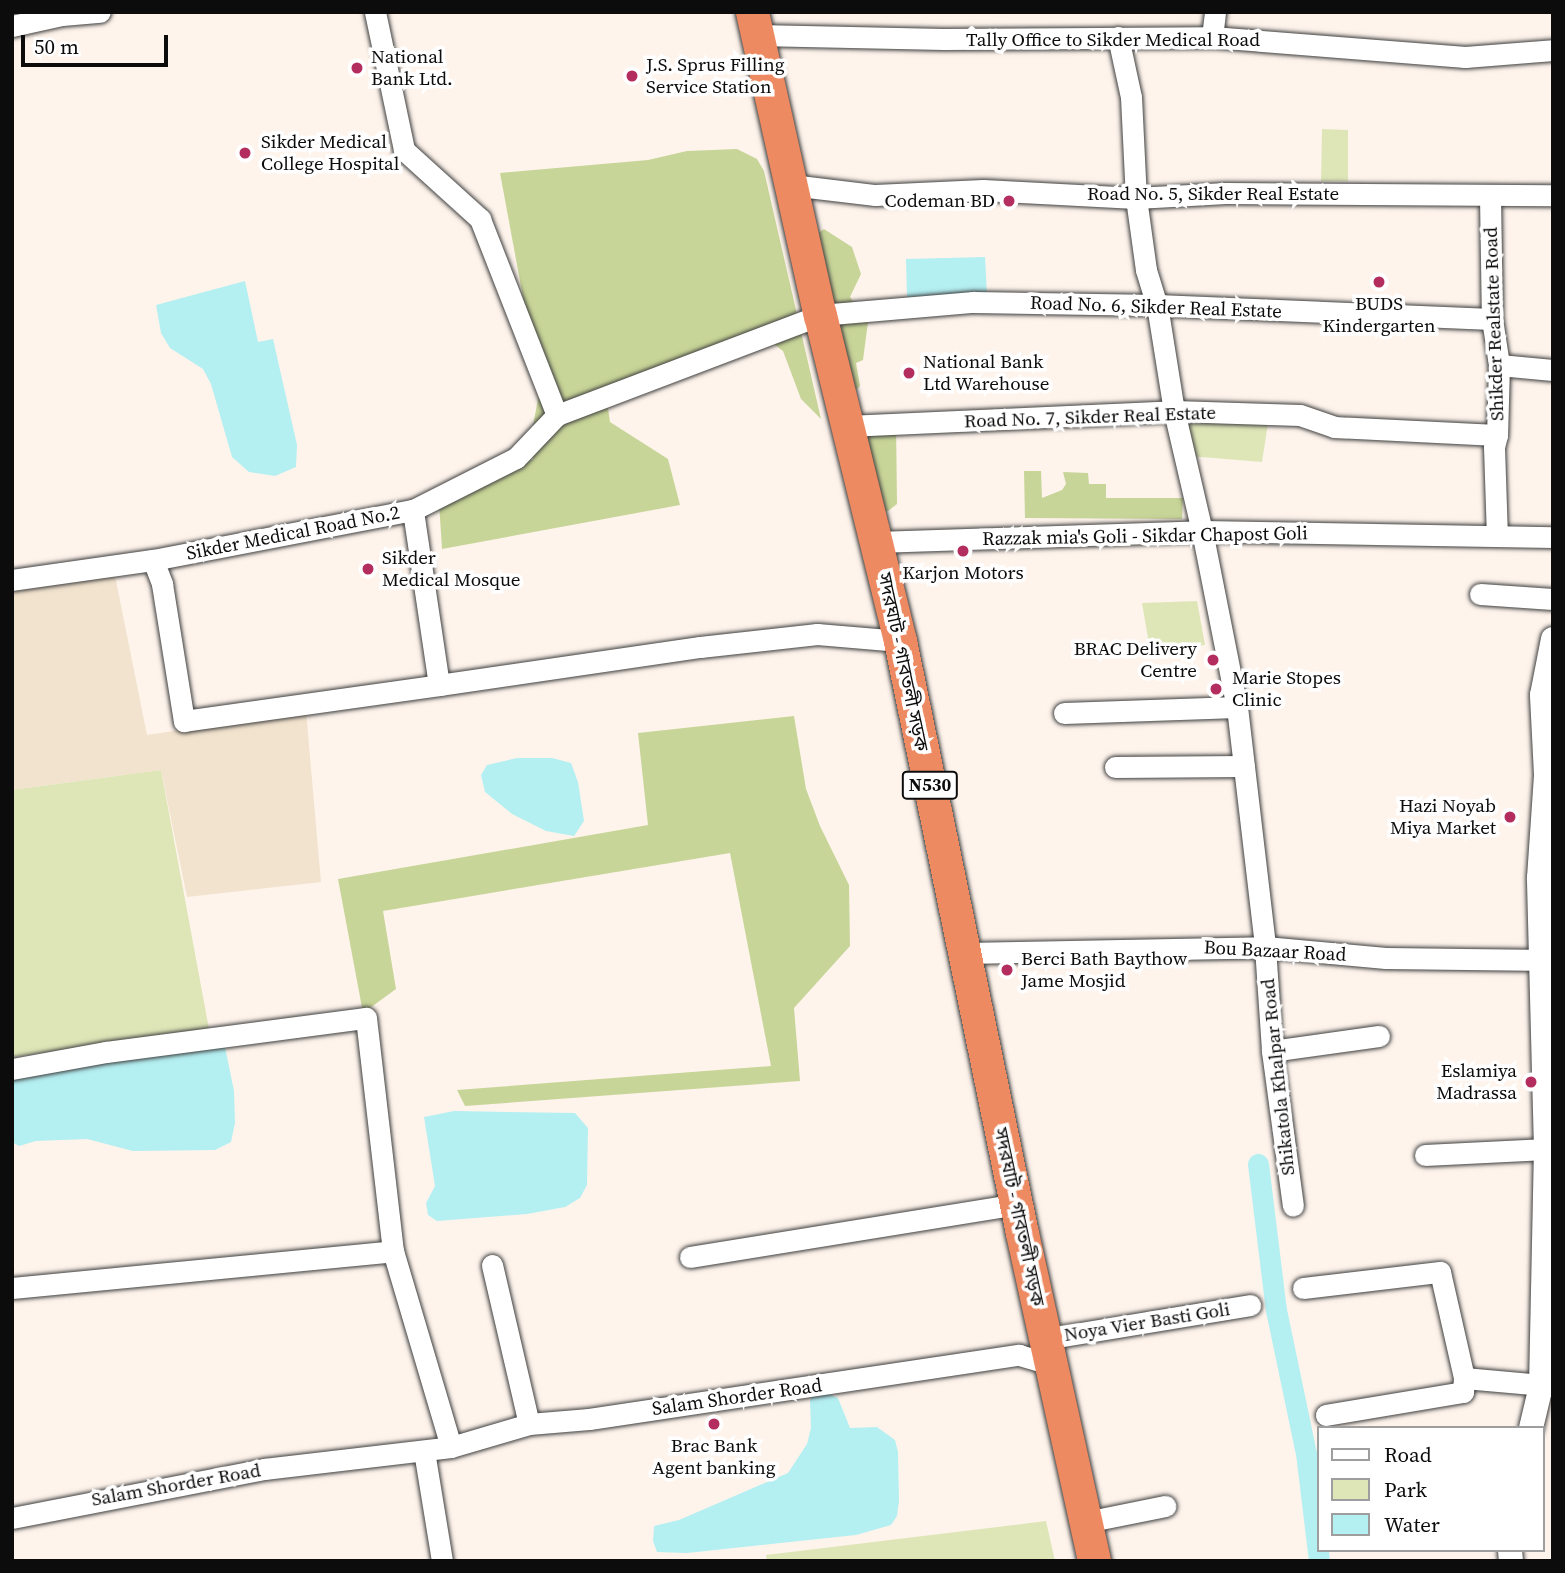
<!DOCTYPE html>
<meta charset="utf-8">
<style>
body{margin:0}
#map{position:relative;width:1565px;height:1573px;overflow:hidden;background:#fef4ec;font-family:"Source Serif 4","Noto Sans Bengali",serif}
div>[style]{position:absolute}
.farmland>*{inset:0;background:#f2e3ce}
.green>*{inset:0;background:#dee6b8}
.forest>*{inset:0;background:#c8d598}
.water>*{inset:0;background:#b4eff2}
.canal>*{height:21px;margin:-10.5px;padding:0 10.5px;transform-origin:10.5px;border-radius:10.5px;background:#b4eff2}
.roads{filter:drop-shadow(0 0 2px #3f3f3f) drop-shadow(0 0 2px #3f3f3f)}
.minor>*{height:21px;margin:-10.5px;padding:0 10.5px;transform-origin:10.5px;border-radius:10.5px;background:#fff}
.tertiary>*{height:24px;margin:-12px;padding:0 12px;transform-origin:12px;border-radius:12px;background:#fff}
.trunk>*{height:33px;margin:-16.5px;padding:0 16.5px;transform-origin:16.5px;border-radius:16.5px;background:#ee8a62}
.dots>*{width:19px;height:19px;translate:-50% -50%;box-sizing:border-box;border:4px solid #fff;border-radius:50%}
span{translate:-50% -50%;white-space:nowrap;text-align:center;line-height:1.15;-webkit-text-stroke:7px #fff;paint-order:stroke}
.shield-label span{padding:2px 5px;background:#fff;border:2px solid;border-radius:5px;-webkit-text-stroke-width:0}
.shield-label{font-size:18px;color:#0c0c0c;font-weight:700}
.street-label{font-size:19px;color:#0c0c0c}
.poi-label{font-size:19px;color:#0c0c0c}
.left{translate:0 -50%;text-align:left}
.right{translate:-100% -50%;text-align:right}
.frame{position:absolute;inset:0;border:14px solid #0c0c0c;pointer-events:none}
.legend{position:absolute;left:1317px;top:1426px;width:228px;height:126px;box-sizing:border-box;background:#fff;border:2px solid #9e9e9e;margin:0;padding:9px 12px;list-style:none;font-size:21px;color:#0c0c0c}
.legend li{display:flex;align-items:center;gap:14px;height:35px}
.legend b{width:35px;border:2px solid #9e9e9e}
.scale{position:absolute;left:21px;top:35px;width:147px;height:32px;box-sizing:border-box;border:4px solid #0c0c0c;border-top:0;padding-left:9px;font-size:21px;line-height:24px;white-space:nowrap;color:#0c0c0c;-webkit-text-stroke:5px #fff;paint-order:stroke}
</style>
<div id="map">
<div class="farmland">
<i style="clip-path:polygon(114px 571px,147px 735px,306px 711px,321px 882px,187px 897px,161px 770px,12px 790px,12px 590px)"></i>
</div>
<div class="green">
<i style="clip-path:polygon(1322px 129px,1348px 130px,1348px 181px,1321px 181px)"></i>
<i style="clip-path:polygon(1183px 415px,1269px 417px,1262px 462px,1189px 456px)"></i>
<i style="clip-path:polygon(1197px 601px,1205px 645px,1150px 650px,1142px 603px)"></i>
<i style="clip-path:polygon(161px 770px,209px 1029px,12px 1057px,12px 790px)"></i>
<i style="clip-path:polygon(1046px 1521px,1055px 1561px,767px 1561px,766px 1555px)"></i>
</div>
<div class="forest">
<i style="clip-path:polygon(737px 149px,757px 159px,764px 171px,821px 419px,801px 399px,783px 351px,765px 337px,605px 388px,610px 422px,668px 459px,680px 505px,442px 549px,439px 503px,533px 459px,531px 436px,540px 389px,500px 173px,648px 160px,687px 151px)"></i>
<i style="clip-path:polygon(824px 229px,852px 247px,861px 274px,850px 297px,868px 322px,863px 360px,856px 363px,860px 386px,844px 402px,807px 241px)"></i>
<i style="clip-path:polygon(896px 423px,897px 504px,888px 511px,878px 513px,863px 430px)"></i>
<i style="clip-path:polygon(1024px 471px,1041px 471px,1042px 498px,1062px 490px,1066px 484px,1063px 472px,1088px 473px,1089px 484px,1106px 484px,1106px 498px,1183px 498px,1182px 519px,1025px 518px)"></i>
<i style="clip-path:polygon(794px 716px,806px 789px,820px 826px,849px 885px,850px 946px,794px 1008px,800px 1081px,465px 1106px,457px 1090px,771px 1066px,730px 853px,383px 911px,396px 989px,363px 1013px,338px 879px,648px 825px,638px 733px)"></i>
</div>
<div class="water">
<i style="clip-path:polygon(985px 257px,987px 294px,907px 297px,906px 259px)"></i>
<i style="clip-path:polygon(245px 281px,258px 342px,273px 339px,297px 445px,296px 467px,275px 476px,249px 472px,232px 457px,211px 384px,203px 369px,170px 348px,161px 333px,156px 305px)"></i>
<i style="clip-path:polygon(517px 758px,552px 758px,571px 763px,578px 782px,584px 821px,574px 836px,546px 831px,512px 814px,485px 792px,481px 775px,487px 765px)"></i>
<i style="clip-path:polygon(224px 1042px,234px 1091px,235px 1123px,231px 1142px,215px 1150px,133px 1151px,87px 1139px,36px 1141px,19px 1146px,12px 1142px,12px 1077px)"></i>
<i style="clip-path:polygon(454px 1111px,575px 1113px,588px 1128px,587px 1185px,580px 1198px,565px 1207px,527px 1214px,437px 1221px,428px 1215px,426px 1203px,435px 1186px,424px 1117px)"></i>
<i style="clip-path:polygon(826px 1393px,838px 1398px,850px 1428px,877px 1427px,895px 1440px,898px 1452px,899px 1501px,897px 1516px,891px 1525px,856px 1535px,687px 1553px,657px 1552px,653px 1541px,654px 1526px,679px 1520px,788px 1473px,807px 1444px,811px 1428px,810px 1400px,813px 1395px)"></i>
</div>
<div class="canal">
<i style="left:1258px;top:1164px;width:147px;rotate:83deg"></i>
<i style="left:1276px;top:1310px;width:146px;rotate:78.2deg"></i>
<i style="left:1306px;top:1453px;width:109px;rotate:83.1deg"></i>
</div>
<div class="roads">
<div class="minor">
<i style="left:375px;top:12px;width:141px;rotate:78.1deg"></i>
<i style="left:404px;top:150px;width:103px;rotate:42.2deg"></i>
<i style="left:480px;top:219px;width:211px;rotate:68.6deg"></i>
<i style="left:12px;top:26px;width:51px;rotate:-12.4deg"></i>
<i style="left:62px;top:15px;width:38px;rotate:-5deg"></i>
<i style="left:757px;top:35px;width:187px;rotate:1.2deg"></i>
<i style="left:944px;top:39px;width:268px;rotate:-0.4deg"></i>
<i style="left:1212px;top:37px;width:254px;rotate:4.5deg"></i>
<i style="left:1465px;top:57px;width:88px;rotate:-4.5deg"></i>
<i style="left:1118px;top:37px;width:61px;rotate:77.8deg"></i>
<i style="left:1131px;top:97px;width:101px;rotate:87.2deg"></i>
<i style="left:1136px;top:198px;width:73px;rotate:82.1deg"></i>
<i style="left:1146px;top:270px;width:37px;rotate:73deg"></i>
<i style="left:1157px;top:305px;width:107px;rotate:80.9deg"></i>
<i style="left:1174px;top:411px;width:123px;rotate:76.9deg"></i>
<i style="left:1202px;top:531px;width:179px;rotate:78.8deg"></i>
<i style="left:1237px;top:707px;width:242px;rotate:83.3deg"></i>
<i style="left:1265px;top:947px;width:104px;rotate:86.1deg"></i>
<i style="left:1272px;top:1051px;width:156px;rotate:82.3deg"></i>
<i style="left:1212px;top:37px;width:25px;rotate:-83deg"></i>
<i style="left:791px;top:185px;width:85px;rotate:6.8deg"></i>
<i style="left:875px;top:195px;width:108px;rotate:-2.7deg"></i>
<i style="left:983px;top:190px;width:153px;rotate:3deg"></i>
<i style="left:1136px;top:198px;width:90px;rotate:-3.2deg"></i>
<i style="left:1226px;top:193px;width:327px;rotate:0.4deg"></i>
<i style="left:1490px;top:196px;width:123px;rotate:89.1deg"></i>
<i style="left:1492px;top:319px;width:47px;rotate:81.3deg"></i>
<i style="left:1499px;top:365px;width:70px;rotate:91.6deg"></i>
<i style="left:1497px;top:435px;width:12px;rotate:104deg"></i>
<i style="left:1494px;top:447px;width:89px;rotate:88.1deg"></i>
<i style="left:1499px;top:365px;width:54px;rotate:5.3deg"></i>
<i style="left:847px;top:426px;width:327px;rotate:-2.6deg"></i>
<i style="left:1174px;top:411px;width:126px;rotate:1.8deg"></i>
<i style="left:1300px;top:415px;width:36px;rotate:19deg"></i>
<i style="left:1334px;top:427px;width:163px;rotate:2.8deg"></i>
<i style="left:876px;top:542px;width:326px;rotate:-1.9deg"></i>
<i style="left:1202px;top:531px;width:351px;rotate:1deg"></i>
<i style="left:153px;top:560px;width:26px;rotate:69deg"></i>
<i style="left:162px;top:584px;width:139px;rotate:80.9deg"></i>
<i style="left:184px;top:721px;width:258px;rotate:-8deg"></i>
<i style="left:439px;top:685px;width:177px;rotate:-98.5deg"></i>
<i style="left:12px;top:580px;width:142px;rotate:-8.1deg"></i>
<i style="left:153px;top:560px;width:265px;rotate:-10.9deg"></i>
<i style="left:413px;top:510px;width:115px;rotate:-26.8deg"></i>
<i style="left:516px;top:458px;width:59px;rotate:-46.4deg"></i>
<i style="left:557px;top:415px;width:281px;rotate:-20.8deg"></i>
<i style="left:820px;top:315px;width:154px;rotate:-4.9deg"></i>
<i style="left:973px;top:302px;width:184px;rotate:0.9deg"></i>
<i style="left:1157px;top:305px;width:335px;rotate:2.4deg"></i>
<i style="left:1480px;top:594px;width:73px;rotate:3.9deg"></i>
<i style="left:439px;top:685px;width:264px;rotate:-8.3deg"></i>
<i style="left:700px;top:647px;width:118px;rotate:-6.3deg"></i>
<i style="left:817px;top:634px;width:83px;rotate:4.8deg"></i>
<i style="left:1064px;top:713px;width:173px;rotate:-2deg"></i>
<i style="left:1115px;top:767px;width:129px;rotate:-0.4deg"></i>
<i style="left:965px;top:953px;width:300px;rotate:-1.1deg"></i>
<i style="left:1265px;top:947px;width:121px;rotate:5.2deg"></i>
<i style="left:1386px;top:958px;width:167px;rotate:0.7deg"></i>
<i style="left:1272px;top:1051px;width:108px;rotate:-8deg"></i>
<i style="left:12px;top:1069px;width:96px;rotate:-10.3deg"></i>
<i style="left:106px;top:1052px;width:262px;rotate:-7.5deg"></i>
<i style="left:366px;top:1018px;width:235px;rotate:83.4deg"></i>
<i style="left:393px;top:1251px;width:204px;rotate:73.5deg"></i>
<i style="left:1425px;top:1155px;width:121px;rotate:-2.8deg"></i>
<i style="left:690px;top:1257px;width:330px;rotate:-9.2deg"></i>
<i style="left:492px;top:1265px;width:163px;rotate:76.9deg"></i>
<i style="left:12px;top:1288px;width:383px;rotate:-5.5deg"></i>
<i style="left:1303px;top:1288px;width:138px;rotate:-6.7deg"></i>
<i style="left:1440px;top:1272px;width:109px;rotate:77.2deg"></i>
<i style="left:1464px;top:1378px;width:14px;rotate:94deg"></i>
<i style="left:1463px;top:1392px;width:139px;rotate:170.5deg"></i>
<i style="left:1045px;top:1339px;width:208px;rotate:-9.4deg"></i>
<i style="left:1464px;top:1378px;width:89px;rotate:5.1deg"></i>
<i style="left:424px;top:1451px;width:111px;rotate:80.7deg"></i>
<i style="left:12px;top:1518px;width:257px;rotate:-11deg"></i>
<i style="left:264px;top:1469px;width:188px;rotate:-6.7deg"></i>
<i style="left:451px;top:1447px;width:81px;rotate:-16.4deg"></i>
<i style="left:529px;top:1424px;width:60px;rotate:-4.8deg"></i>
<i style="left:589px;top:1419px;width:435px;rotate:-8.5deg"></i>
<i style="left:1019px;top:1355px;width:33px;rotate:16deg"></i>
<i style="left:1086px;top:1522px;width:81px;rotate:-11.4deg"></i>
</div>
<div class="tertiary">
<i style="left:1531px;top:1428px;width:43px;rotate:-76.6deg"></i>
<i style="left:1541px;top:1386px;width:237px;rotate:-88.8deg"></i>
<i style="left:1546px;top:1149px;width:271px;rotate:-91.5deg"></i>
<i style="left:1539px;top:878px;width:103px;rotate:-86.1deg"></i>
<i style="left:1546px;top:775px;width:80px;rotate:-92.9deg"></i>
<i style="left:1542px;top:695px;width:57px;rotate:-78.9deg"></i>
<i style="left:1510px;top:1550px;width:11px;rotate:85deg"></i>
</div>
<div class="trunk">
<i style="left:752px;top:12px;width:311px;rotate:77.4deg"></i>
<i style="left:820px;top:315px;width:336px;rotate:76.2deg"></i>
<i style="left:900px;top:641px;width:604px;rotate:78.36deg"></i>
<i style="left:1022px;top:1233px;width:336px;rotate:77.6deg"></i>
</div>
</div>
<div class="dots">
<i style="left:357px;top:68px;background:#b32d5e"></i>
<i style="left:632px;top:76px;background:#b32d5e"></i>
<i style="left:245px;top:153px;background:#b32d5e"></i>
<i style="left:1009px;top:201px;background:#b32d5e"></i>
<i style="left:1379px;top:282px;background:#b32d5e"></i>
<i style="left:909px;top:373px;background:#b32d5e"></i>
<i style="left:963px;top:551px;background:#b32d5e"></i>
<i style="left:368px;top:569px;background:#b32d5e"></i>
<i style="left:1213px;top:660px;background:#b32d5e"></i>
<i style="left:1216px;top:689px;background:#b32d5e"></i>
<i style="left:1510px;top:817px;background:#b32d5e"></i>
<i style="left:1007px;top:970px;background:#b32d5e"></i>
<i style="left:1531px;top:1082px;background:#b32d5e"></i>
<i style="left:714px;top:1424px;background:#b32d5e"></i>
</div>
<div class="shield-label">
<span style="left:930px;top:785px">N530</span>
</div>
<div class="street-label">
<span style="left:1113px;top:40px">Tally Office to Sikder Medical Road</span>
<span style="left:1213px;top:194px">Road No. 5, Sikder Real Estate</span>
<span style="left:1156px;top:307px;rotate:2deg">Road No. 6, Sikder Real Estate</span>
<span style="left:1494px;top:324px;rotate:-92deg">Shikder Realstate Road</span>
<span style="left:1090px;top:417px;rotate:-2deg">Road No. 7, Sikder Real Estate</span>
<span style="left:293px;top:533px;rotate:-11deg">Sikder Medical Road No.2</span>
<span style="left:1145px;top:536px;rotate:-1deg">Razzak mia's Goli - Sikdar Chapost Goli</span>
<span style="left:903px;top:662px;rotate:78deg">সদরঘাট - গাবতলী সড়ক</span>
<span style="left:1275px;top:951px;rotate:3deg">Bou Bazaar Road</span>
<span style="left:1278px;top:1077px;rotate:-96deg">Shikatola Khalpar Road</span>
<span style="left:1019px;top:1217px;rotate:78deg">সদরঘাট - গাবতলী সড়ক</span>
<span style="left:1147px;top:1322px;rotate:-9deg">Noya Vier Basti Goli</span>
<span style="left:737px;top:1397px;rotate:-8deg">Salam Shorder Road</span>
<span style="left:176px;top:1485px;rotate:-10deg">Salam Shorder Road</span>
</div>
<div class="poi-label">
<span class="left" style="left:371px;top:68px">National<br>Bank Ltd.</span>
<span class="left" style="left:646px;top:76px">J.S. Sprus Filling<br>Service Station</span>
<span class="left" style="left:261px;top:153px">Sikder Medical<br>College Hospital</span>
<span class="right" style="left:995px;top:201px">Codeman BD</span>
<span style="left:1379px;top:315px">BUDS<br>Kindergarten</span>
<span class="left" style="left:923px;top:373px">National Bank<br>Ltd Warehouse</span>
<span class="left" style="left:382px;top:569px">Sikder<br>Medical Mosque</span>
<span style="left:963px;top:573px">Karjon Motors</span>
<span class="right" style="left:1197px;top:660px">BRAC Delivery<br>Centre</span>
<span class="left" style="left:1232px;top:689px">Marie Stopes<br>Clinic</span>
<span class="right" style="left:1496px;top:817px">Hazi Noyab<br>Miya Market</span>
<span class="left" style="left:1021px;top:970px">Berci Bath Baythow<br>Jame Mosjid</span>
<span class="right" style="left:1517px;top:1082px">Eslamiya<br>Madrassa</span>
<span style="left:714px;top:1457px">Brac Bank<br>Agent banking</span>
</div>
<div class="frame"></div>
<ul class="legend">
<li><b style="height:9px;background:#fff"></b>Road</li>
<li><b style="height:19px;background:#dee6b8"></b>Park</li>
<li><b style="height:19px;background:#b4eff2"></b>Water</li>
</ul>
<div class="scale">50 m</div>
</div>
